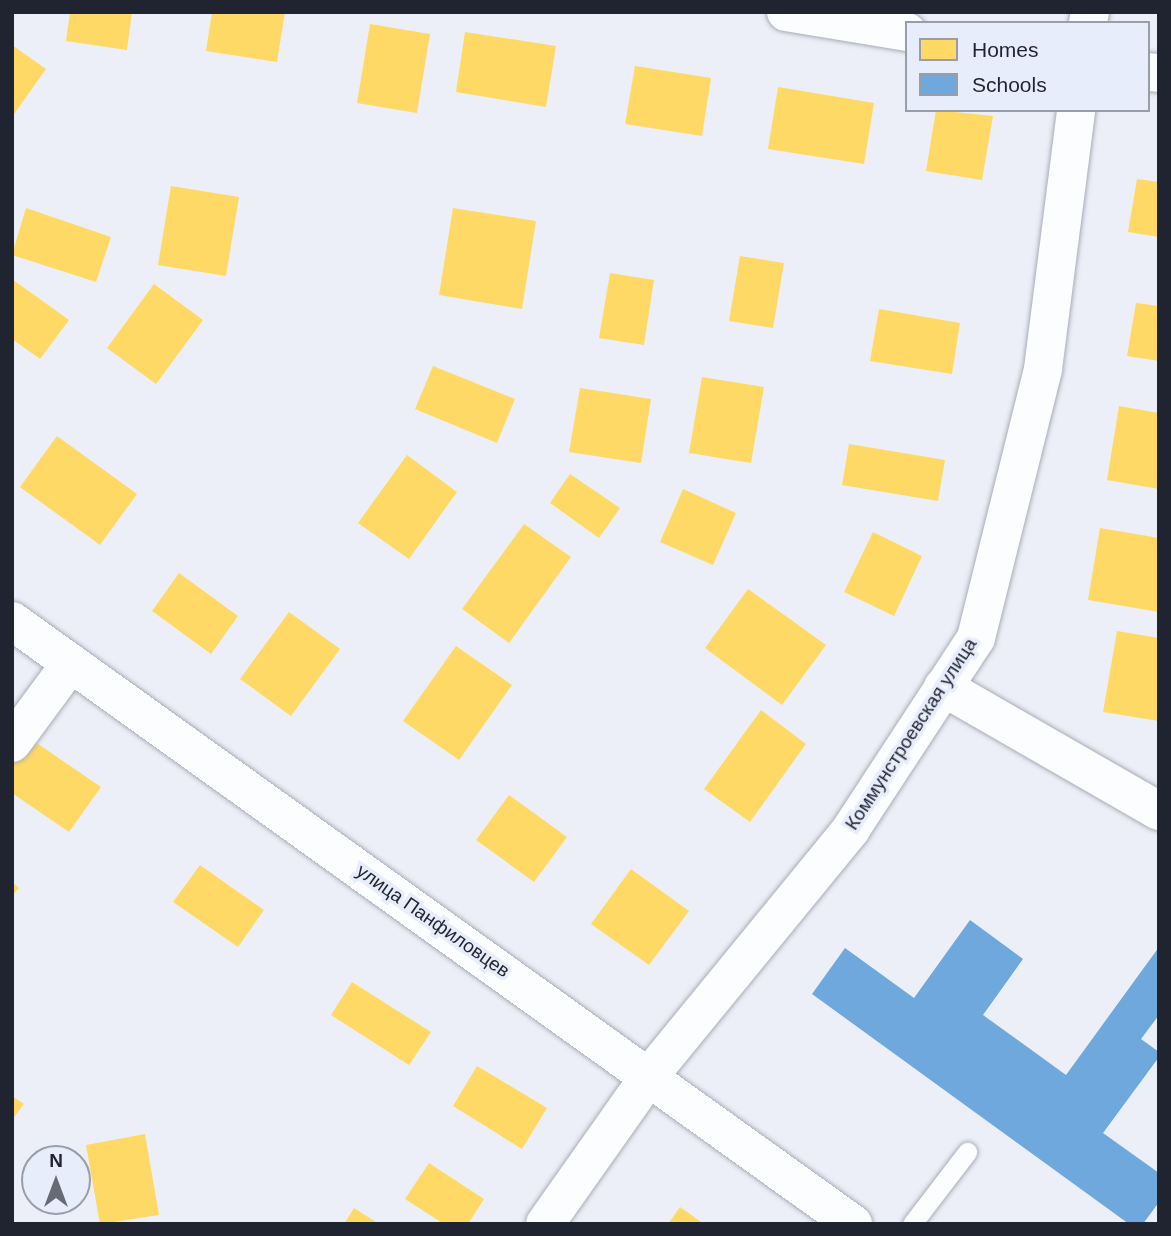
<!DOCTYPE html>
<meta charset="utf-8">
<style>
body{margin:0}
#map{position:relative;width:1171px;height:1236px;overflow:hidden;background:#eceff7;font-family:Arial,sans-serif}
div>[style]{position:absolute}
.homes>*{inset:0;background:#ffd966}
.schools>*{inset:0;background:#6fa8dc}
.roads{filter:drop-shadow(0 0 2px #a9adb7) drop-shadow(0 0 2px #a9adb7)}
.service>*{height:19px;margin:-9.5px;padding:0 9.5px;transform-origin:9.5px;border-radius:9.5px;background:#fcfdfe}
.minor>*{height:38px;margin:-19px;padding:0 19px;transform-origin:19px;border-radius:19px;background:#fcfdfe}
.tertiary>*{height:38px;margin:-19px;padding:0 19px;transform-origin:19px;border-radius:19px;background:#fcfdfe}
span{translate:-50% -50%;white-space:nowrap;text-align:center;line-height:1.15;-webkit-text-stroke:7px #e8edfb;paint-order:stroke}
.street-label{font-size:19px;color:#1f2430}
.frame{position:absolute;inset:0;border:14px solid #1f2430;pointer-events:none}
.legend{position:absolute;left:905px;top:21px;width:245px;height:91px;box-sizing:border-box;background:#e8edfb;border:2px solid #989daa;margin:0;padding:9px 12px;list-style:none;font-size:21px;color:#1f2430}
.legend li{display:flex;align-items:center;gap:14px;height:35px}
.legend b{width:35px;border:2px solid #989daa}
.north{position:absolute;left:21px;top:1145px;width:70px;height:70px;box-sizing:border-box;background:#e8edfb;border:2px solid #989daa;border-radius:50%;rotate:0deg;font-size:19px;font-weight:700;line-height:28px;text-align:center;color:#1f2430}
.north::after{content:'';display:block;margin:auto;width:24px;height:32px;background:#676b76;clip-path:polygon(50% 0,100% 100%,50% 72%,0 100%)}
</style>
<div id="map">
<div class="homes">
<i style="clip-path:polygon(70px 12px,132px 12px,127px 50px,66px 41px)"></i>
<i style="clip-path:polygon(212px 12px,285px 12px,277px 62px,206px 51px)"></i>
<i style="clip-path:polygon(370px 24px,430px 34px,417px 113px,357px 103px)"></i>
<i style="clip-path:polygon(465px 32px,556px 46px,546px 107px,456px 92px)"></i>
<i style="clip-path:polygon(12px 45px,46px 69px,12px 117px)"></i>
<i style="clip-path:polygon(635px 66px,711px 78px,702px 136px,625px 124px)"></i>
<i style="clip-path:polygon(778px 87px,874px 103px,864px 164px,768px 149px)"></i>
<i style="clip-path:polygon(936px 110px,993px 116px,982px 180px,926px 171px)"></i>
<i style="clip-path:polygon(1137px 179px,1159px 182px,1159px 237px,1128px 232px)"></i>
<i style="clip-path:polygon(171px 186px,239px 197px,226px 276px,158px 265px)"></i>
<i style="clip-path:polygon(26px 208px,111px 237px,96px 282px,12px 255px)"></i>
<i style="clip-path:polygon(453px 208px,536px 221px,522px 309px,439px 295px)"></i>
<i style="clip-path:polygon(740px 256px,784px 263px,773px 328px,729px 321px)"></i>
<i style="clip-path:polygon(610px 273px,654px 280px,644px 345px,599px 338px)"></i>
<i style="clip-path:polygon(12px 279px,69px 320px,40px 359px,12px 339px)"></i>
<i style="clip-path:polygon(154px 284px,203px 320px,156px 384px,107px 348px)"></i>
<i style="clip-path:polygon(1136px 303px,1159px 306px,1159px 361px,1127px 356px)"></i>
<i style="clip-path:polygon(879px 309px,960px 323px,952px 374px,870px 361px)"></i>
<i style="clip-path:polygon(433px 366px,515px 399px,497px 443px,415px 409px)"></i>
<i style="clip-path:polygon(702px 377px,764px 387px,751px 463px,689px 453px)"></i>
<i style="clip-path:polygon(580px 388px,651px 399px,641px 463px,569px 452px)"></i>
<i style="clip-path:polygon(1119px 406px,1159px 413px,1159px 489px,1107px 480px)"></i>
<i style="clip-path:polygon(57px 436px,137px 494px,100px 545px,20px 487px)"></i>
<i style="clip-path:polygon(849px 444px,945px 460px,938px 501px,842px 485px)"></i>
<i style="clip-path:polygon(407px 455px,457px 492px,409px 559px,358px 523px)"></i>
<i style="clip-path:polygon(570px 474px,620px 508px,599px 538px,550px 503px)"></i>
<i style="clip-path:polygon(683px 489px,736px 513px,713px 565px,660px 542px)"></i>
<i style="clip-path:polygon(524px 524px,571px 557px,509px 643px,462px 609px)"></i>
<i style="clip-path:polygon(1100px 528px,1159px 538px,1159px 612px,1088px 600px)"></i>
<i style="clip-path:polygon(873px 532px,922px 556px,894px 616px,844px 592px)"></i>
<i style="clip-path:polygon(179px 573px,238px 616px,211px 654px,152px 611px)"></i>
<i style="clip-path:polygon(748px 589px,826px 645px,782px 705px,705px 648px)"></i>
<i style="clip-path:polygon(289px 612px,340px 649px,291px 716px,240px 679px)"></i>
<i style="clip-path:polygon(1117px 631px,1159px 638px,1159px 721px,1103px 712px)"></i>
<i style="clip-path:polygon(456px 646px,512px 685px,459px 760px,403px 721px)"></i>
<i style="clip-path:polygon(761px 710px,806px 744px,750px 822px,704px 789px)"></i>
<i style="clip-path:polygon(22px 733px,101px 787px,69px 832px,12px 793px,12px 748px)"></i>
<i style="clip-path:polygon(509px 795px,567px 837px,534px 882px,476px 840px)"></i>
<i style="clip-path:polygon(200px 865px,264px 910px,238px 947px,173px 902px)"></i>
<i style="clip-path:polygon(631px 869px,689px 911px,649px 965px,591px 924px)"></i>
<i style="clip-path:polygon(12px 882px,19px 888px,12px 896px)"></i>
<i style="clip-path:polygon(352px 982px,431px 1032px,409px 1065px,331px 1015px)"></i>
<i style="clip-path:polygon(477px 1066px,547px 1108px,522px 1149px,453px 1106px)"></i>
<i style="clip-path:polygon(12px 1096px,24px 1104px,12px 1120px)"></i>
<i style="clip-path:polygon(145px 1134px,159px 1215px,100px 1224px,86px 1145px)"></i>
<i style="clip-path:polygon(429px 1163px,484px 1199px,468px 1224px,444px 1224px,405px 1199px)"></i>
<i style="clip-path:polygon(680px 1207px,704px 1224px,668px 1224px)"></i>
<i style="clip-path:polygon(354px 1208px,379px 1224px,344px 1224px)"></i>
</div>
<div class="schools">
<i style="clip-path:polygon(970px 920px,1023px 959px,983px 1015px,1066px 1075px,1159px 947px,1159px 1015px,1141px 1039px,1159px 1052px,1159px 1057px,1103px 1133px,1159px 1173px,1159px 1202px,1143px 1224px,1129px 1224px,812px 994px,845px 948px,914px 998px)"></i>
</div>
<div class="roads">
<div class="service">
<i style="left:912px;top:1224px;width:91px;rotate:-52.6deg"></i>
</div>
<div class="minor">
<i style="left:786px;top:12px;width:123px;rotate:9.4deg"></i>
<i style="left:1088px;top:23px;width:11px;rotate:-80deg"></i>
<i style="left:1148px;top:72px;width:11px;rotate:5deg"></i>
<i style="left:943px;top:687px;width:249px;rotate:29.9deg"></i>
<i style="left:12px;top:743px;width:99px;rotate:-53.6deg"></i>
<i style="left:545px;top:1224px;width:182px;rotate:-54.8deg"></i>
<i style="left:650px;top:1075px;width:318px;rotate:-50.7deg"></i>
<i style="left:851px;top:829px;width:228px;rotate:-56.8deg"></i>
<i style="left:976px;top:638px;width:277px;rotate:-76deg"></i>
<i style="left:1043px;top:369px;width:261px;rotate:-82.7deg"></i>
</div>
<div class="tertiary">
<i style="left:12px;top:621px;width:1035px;rotate:35.64deg"></i>
</div>
</div>
<div class="street-label">
<span style="left:911px;top:734px;rotate:-57deg">Коммунстроевская улица</span>
<span style="left:433px;top:921px;rotate:35deg">улица Панфиловцев</span>
</div>
<div class="frame"></div>
<ul class="legend">
<li><b style="height:19px;background:#ffd966"></b>Homes</li>
<li><b style="height:19px;background:#6fa8dc"></b>Schools</li>
</ul>
<div class="north">N</div>
</div>
